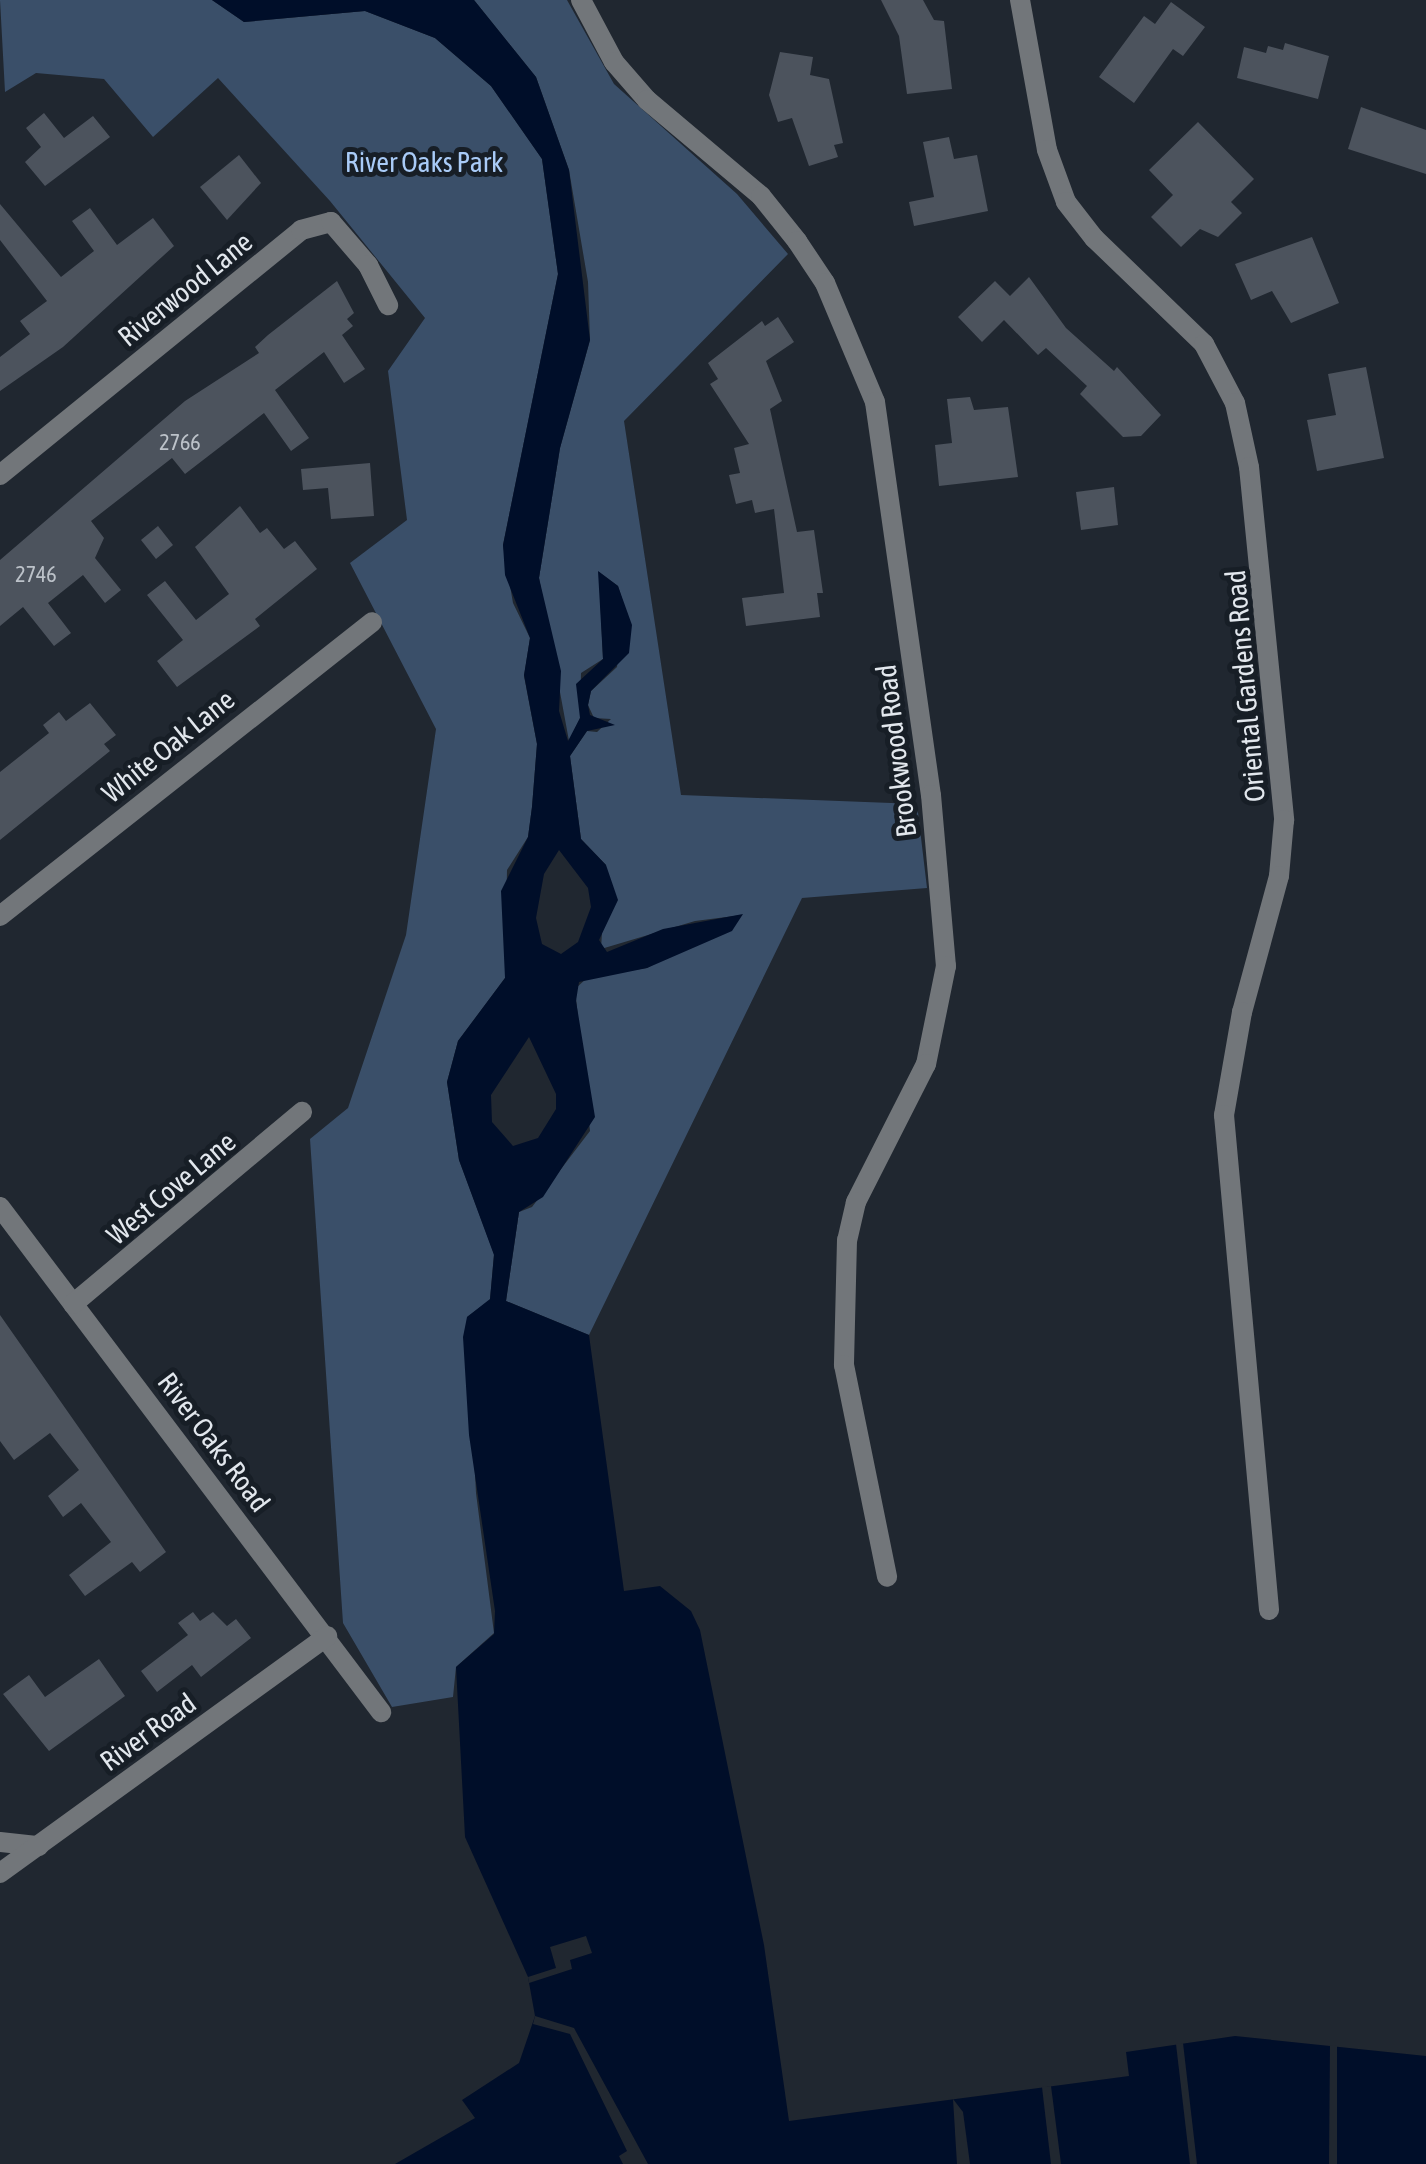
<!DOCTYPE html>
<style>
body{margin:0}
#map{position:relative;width:1426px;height:2164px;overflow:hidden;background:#202730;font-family:"Asap Condensed",sans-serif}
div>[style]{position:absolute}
.green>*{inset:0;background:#3a4f69}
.water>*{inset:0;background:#000e29}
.pier>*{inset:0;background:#202730}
.building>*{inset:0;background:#4c535d}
.minor>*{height:20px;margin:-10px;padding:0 10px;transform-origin:10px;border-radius:10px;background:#72767a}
span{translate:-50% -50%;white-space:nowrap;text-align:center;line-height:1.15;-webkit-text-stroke:10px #171e26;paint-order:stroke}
.number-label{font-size:22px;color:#bcc2c9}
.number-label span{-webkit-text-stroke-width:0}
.park-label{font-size:28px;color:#a9cbf7}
.street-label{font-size:28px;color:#e2e7ed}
</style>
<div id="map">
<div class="green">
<i style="clip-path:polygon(0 0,212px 0,244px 22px,365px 11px,435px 38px,491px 86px,542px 159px,558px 274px,503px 545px,513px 603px,530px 638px,524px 676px,537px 744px,532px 807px,528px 837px,507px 870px,505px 978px,458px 1041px,447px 1082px,459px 1160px,494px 1254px,490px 1300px,467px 1317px,476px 1493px,494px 1633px,456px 1667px,453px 1697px,392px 1707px,343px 1623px,310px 1139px,348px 1108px,406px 935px,436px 729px,350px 563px,407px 520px,388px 371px,425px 318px,330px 201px,218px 78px,153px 137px,104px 79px,36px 73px,5px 92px)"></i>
<i style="clip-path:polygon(474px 0,567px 0,614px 84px,737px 194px,788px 254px,624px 421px,681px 795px,917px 804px,927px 888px,802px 898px,589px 1335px,506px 1301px,519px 1212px,532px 1207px,590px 1131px,575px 989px,588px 977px,647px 968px,742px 915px,695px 921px,601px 949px,606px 865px,581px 839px,570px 756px,587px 731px,597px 732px,611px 719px,594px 718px,588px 705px,591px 691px,617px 667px,623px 602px,618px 586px,599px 572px,603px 659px,581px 673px,580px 718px,569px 741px,539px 578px,560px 448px,590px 340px,588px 282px,569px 170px,536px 77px)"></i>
</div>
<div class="water">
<i style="clip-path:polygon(evenodd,212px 0,474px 0,536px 77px,569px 170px,590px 340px,560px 448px,539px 578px,561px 671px,559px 711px,568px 741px,580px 718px,576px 684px,603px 659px,598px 571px,618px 586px,632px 625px,629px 653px,591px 691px,588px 705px,590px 715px,615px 725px,587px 731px,570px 756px,581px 839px,606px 865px,618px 900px,599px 940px,607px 952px,663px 929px,743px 914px,732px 931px,647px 968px,579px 982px,576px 1001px,595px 1117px,543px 1197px,519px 1212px,506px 1301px,589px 1335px,624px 1591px,660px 1586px,691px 1611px,700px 1630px,764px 1945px,789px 2121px,1129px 2076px,1126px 2052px,1235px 2036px,1426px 2056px,1426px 2164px,395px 2164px,475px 2118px,462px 2100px,519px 2063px,535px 2016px,528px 1977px,465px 1837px,456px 1667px,494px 1634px,495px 1611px,469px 1435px,463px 1337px,467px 1317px,490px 1299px,494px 1255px,459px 1160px,447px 1082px,458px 1041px,505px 978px,501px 891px,528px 837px,532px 807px,537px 744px,524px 675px,530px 638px,505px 575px,503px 545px,558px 274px,542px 159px,491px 86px,435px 38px,365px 11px,244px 22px,212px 0,559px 850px,588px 888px,591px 907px,578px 942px,561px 954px,542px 944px,536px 918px,544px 874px,559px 850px,212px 0,529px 1037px,556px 1094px,556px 1109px,538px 1138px,513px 1146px,492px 1122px,491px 1095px,529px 1037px)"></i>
</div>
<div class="pier">
<i style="clip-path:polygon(586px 1936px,592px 1953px,570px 1960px,572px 1969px,529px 1983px,528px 1977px,556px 1968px,550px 1947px)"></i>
<i style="clip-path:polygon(535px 2016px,574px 2028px,648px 2164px,623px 2164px,619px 2156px,627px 2151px,570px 2034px,533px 2024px)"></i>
<i style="clip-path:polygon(1183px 2043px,1197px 2164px,1190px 2164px,1176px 2044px)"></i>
<i style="clip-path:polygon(1330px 2045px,1337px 2046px,1337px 2164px,1329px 2164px)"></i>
<i style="clip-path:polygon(1051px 2086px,1061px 2164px,1051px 2164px,1042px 2087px)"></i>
<i style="clip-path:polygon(953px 2099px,963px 2112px,970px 2164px,957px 2164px)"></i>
</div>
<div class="building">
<i style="clip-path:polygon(881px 0,923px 0,934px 20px,944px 21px,952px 89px,907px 94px,899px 36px)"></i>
<i style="clip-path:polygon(1171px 2px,1205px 27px,1183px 56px,1173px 49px,1134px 103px,1099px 77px,1144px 16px,1155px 24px)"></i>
<i style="clip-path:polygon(1285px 43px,1329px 56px,1318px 99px,1237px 78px,1244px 47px,1266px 53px,1268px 46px,1283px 50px)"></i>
<i style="clip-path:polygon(780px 52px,813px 57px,810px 75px,829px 79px,843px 143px,834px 145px,838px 157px,809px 166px,792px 118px,778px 122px,769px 95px)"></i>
<i style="clip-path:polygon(1361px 107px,1426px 130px,1426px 174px,1348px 149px)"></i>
<i style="clip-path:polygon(44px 113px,64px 138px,93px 116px,110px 137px,45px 186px,25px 162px,41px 147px,26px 128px)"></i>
<i style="clip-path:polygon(1198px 122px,1254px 179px,1231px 202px,1242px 213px,1218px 237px,1200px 229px,1181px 247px,1151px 217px,1173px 195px,1149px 170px)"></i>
<i style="clip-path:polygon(949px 137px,954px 159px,977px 155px,988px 211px,914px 226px,909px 202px,934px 197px,923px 142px)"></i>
<i style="clip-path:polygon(239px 155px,261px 183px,227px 220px,200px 187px)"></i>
<i style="clip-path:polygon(0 204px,61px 277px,94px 251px,72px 221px,90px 208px,117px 245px,153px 218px,174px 246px,63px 347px,0 391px,0 357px,30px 334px,20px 321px,47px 301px,0 240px)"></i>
<i style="clip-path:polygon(1312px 237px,1339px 303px,1291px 323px,1272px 291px,1251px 300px,1235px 264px)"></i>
<i style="clip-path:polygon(1029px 277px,1066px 328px,1114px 371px,1117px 367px,1161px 415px,1141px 436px,1123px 437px,1080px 394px,1087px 386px,1046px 348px,1038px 355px,1004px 320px,982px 342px,958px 317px,995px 281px,1010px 296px)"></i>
<i style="clip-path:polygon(337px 281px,354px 313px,347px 319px,353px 326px,342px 335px,365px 369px,344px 383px,324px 352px,275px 390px,309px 438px,291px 451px,264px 413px,185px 474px,172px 458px,91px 521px,104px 538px,95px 558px,121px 590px,105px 603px,83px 575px,48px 603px,71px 633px,54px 646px,23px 607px,0 626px,0 560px,185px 401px,259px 353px,255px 347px,268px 335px)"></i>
<i style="clip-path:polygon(778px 317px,794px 342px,766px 361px,782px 401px,770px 409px,797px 532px,814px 530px,823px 593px,817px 593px,820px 617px,746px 626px,742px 598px,784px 593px,774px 509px,755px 513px,752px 500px,736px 504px,729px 475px,740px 473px,734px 448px,749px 444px,710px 384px,718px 379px,708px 363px,762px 321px,765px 326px)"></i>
<i style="clip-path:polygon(1366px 367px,1384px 458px,1317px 471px,1307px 420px,1336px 415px,1328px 374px)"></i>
<i style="clip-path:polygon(970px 397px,974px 410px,1008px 407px,1018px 477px,939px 486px,935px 445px,952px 443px,947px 399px)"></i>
<i style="clip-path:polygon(370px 463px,374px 516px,331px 519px,328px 488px,303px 490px,301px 469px)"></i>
<i style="clip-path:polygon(1114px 487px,1118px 525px,1081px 530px,1076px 492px)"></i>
<i style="clip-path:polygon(240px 506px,260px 533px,267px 528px,284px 549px,295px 541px,317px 569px,255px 619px,260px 626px,177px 687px,157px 661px,183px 640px,147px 595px,165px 581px,196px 620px,229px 594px,195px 547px)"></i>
<i style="clip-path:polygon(158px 526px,173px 545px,156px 559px,141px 540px)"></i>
<i style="clip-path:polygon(90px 703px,116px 735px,104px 744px,110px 751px,0 840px,0 772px,49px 733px,43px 725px,59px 712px,66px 721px)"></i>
<i style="clip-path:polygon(0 1315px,166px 1552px,140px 1572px,132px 1562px,85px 1596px,69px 1575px,111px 1542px,81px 1503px,63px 1517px,48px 1496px,79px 1470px,50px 1433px,14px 1460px,0 1441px)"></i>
<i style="clip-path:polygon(193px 1612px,200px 1621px,213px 1612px,227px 1626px,236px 1619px,251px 1638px,201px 1677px,192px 1665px,157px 1692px,141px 1671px,188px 1635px,178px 1623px)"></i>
<i style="clip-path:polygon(99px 1659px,125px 1696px,49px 1751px,3px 1694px,29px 1675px,45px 1697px)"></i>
</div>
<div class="minor">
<i style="left:581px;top:0;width:70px;rotate:62deg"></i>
<i style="left:614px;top:62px;width:50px;rotate:49deg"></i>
<i style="left:647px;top:100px;width:149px;rotate:40.1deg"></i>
<i style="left:761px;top:196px;width:58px;rotate:51.3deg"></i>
<i style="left:797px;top:241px;width:50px;rotate:56.3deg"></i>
<i style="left:825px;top:283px;width:129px;rotate:67.2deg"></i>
<i style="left:875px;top:402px;width:397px;rotate:81.9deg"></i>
<i style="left:931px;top:795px;width:172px;rotate:85deg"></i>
<i style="left:946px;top:966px;width:100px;rotate:101.5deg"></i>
<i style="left:926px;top:1064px;width:155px;rotate:116.9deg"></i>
<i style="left:856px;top:1202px;width:39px;rotate:103deg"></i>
<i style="left:847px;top:1240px;width:125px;rotate:91.4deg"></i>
<i style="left:844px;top:1365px;width:216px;rotate:78.5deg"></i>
<i style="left:1020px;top:0;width:152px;rotate:79.8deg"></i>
<i style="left:1047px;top:150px;width:55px;rotate:69.9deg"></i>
<i style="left:1066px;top:202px;width:46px;rotate:52.1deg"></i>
<i style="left:1094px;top:238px;width:153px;rotate:43.9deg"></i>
<i style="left:1204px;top:344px;width:67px;rotate:62.3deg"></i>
<i style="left:1235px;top:403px;width:66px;rotate:77.7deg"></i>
<i style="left:1249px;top:467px;width:355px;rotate:84.3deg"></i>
<i style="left:1284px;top:820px;width:56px;rotate:95.1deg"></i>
<i style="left:1279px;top:876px;width:141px;rotate:105.2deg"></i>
<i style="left:1242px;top:1012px;width:105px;rotate:99.9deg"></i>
<i style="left:1224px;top:1115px;width:497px;rotate:84.8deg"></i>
<i style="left:0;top:475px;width:388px;rotate:-39.1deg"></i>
<i style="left:301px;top:230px;width:31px;rotate:-15deg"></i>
<i style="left:331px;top:222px;width:57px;rotate:49.3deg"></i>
<i style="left:368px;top:265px;width:45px;rotate:63.4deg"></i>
<i style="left:0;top:916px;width:474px;rotate:-38.3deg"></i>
<i style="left:0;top:1207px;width:633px;rotate:52.97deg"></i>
<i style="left:73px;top:1304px;width:299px;rotate:-40deg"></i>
<i style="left:0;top:1842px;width:39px;rotate:6deg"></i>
<i style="left:0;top:1873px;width:404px;rotate:-35.9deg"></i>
</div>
<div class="number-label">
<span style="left:180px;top:443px">2766</span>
<span style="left:36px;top:575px">2746</span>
</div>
<div class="park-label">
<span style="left:424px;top:162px">River Oaks Park</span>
</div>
<div class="street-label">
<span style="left:185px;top:289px;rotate:-39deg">Riverwood Lane</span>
<span style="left:1245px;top:686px;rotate:-95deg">Oriental Gardens Road</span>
<span style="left:168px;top:746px;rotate:-39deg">White Oak Lane</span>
<span style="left:896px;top:751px;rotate:-97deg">Brookwood Road</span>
<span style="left:171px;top:1188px;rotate:-40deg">West Cove Lane</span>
<span style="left:214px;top:1442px;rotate:53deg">River Oaks Road</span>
<span style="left:148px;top:1732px;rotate:-36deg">River Road</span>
</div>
</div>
